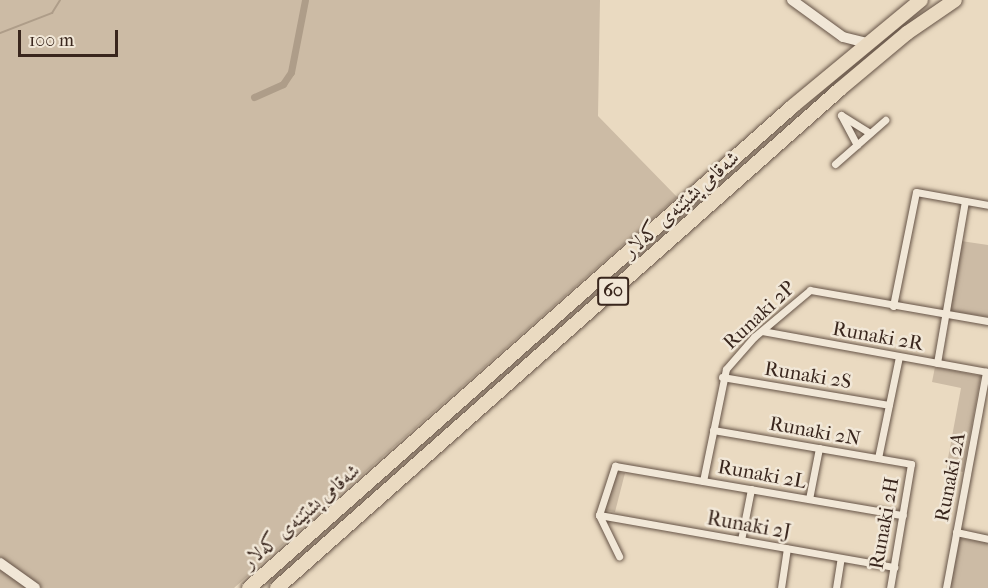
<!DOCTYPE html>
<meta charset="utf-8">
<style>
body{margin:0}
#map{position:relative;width:988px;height:588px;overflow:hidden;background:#eadac1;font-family:"IM FELL French Canon",Amiri,serif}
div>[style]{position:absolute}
.green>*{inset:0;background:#ccbba5}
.stream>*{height:2px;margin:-1px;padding:0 1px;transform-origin:1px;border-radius:1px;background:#ae9d89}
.canal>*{height:7px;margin:-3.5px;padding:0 3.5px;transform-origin:3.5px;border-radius:3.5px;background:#ae9d89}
.roads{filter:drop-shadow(0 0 2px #655346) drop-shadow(0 0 2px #655346)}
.street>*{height:7px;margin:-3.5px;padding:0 3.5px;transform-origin:3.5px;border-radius:3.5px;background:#f1e7d7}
.secondary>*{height:10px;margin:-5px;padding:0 5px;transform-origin:5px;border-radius:5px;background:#f1e7d7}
.highway>*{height:14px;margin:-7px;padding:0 7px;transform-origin:7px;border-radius:7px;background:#eadac1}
span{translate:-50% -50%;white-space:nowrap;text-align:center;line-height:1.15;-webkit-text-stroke:5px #f1e7d7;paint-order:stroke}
.shield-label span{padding:2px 4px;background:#f1e7d7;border:2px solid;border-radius:4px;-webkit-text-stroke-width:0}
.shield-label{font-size:18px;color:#39261d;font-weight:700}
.street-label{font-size:20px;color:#39261d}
.scale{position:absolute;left:18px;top:30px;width:100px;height:27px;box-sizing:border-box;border:3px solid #39261d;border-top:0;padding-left:8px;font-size:18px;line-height:21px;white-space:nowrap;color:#39261d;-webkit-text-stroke:4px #f1e7d7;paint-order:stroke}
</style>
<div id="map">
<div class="green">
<i style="clip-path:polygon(0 0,600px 0,598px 116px,677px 197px,234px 588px,0 588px)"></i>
<i style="clip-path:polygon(961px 241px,988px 245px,988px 317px,949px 311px)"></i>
<i style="clip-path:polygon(935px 367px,981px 376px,963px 472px,946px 469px,961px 388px,932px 382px)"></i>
<i style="clip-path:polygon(616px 472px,625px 473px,615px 512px,605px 510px)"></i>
<i style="clip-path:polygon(960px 538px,988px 543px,988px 588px,950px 588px)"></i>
</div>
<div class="stream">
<i style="left:0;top:33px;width:56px;rotate:-21deg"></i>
<i style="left:52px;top:13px;width:15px;rotate:-58deg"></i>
</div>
<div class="canal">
<i style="left:254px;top:97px;width:32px;rotate:-24deg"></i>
<i style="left:283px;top:84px;width:14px;rotate:-56deg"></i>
<i style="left:291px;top:72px;width:73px;rotate:-79deg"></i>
</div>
<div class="roads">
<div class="street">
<i style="left:841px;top:115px;width:34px;rotate:32deg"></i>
<i style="left:841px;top:115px;width:34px;rotate:62deg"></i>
<i style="left:835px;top:164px;width:67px;rotate:-41.3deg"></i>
<i style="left:893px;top:306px;width:116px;rotate:-78.6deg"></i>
<i style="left:916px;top:192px;width:73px;rotate:10.2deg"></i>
<i style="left:762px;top:331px;width:230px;rotate:10.3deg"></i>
<i style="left:937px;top:363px;width:164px;rotate:-80.2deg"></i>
<i style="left:722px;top:377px;width:169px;rotate:9.5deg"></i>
<i style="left:713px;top:430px;width:201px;rotate:9.7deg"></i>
<i style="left:911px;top:464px;width:126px;rotate:99.6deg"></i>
<i style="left:878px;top:458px;width:103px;rotate:-78.3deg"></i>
<i style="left:703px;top:481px;width:114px;rotate:-78.4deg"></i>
<i style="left:726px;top:369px;width:43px;rotate:-48.8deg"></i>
<i style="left:754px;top:337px;width:73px;rotate:-40deg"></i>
<i style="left:810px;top:290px;width:181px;rotate:9.9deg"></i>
<i style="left:809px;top:499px;width:52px;rotate:-78.9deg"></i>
<i style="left:599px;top:515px;width:52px;rotate:-71.9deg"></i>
<i style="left:615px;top:466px;width:292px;rotate:9.7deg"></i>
<i style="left:599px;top:515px;width:300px;rotate:10deg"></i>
<i style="left:599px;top:515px;width:46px;rotate:64deg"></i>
<i style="left:956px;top:532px;width:33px;rotate:12deg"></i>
<i style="left:741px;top:540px;width:52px;rotate:-78.9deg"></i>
<i style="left:781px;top:588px;width:40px;rotate:-81.5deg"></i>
<i style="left:836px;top:588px;width:30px;rotate:-81deg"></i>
<i style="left:946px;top:588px;width:220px;rotate:-79.5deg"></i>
</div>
<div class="secondary">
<i style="left:792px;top:0;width:63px;rotate:36deg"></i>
<i style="left:843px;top:37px;width:25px;rotate:14deg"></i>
<i style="left:0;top:563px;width:43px;rotate:35.5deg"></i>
</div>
<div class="highway">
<i style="left:249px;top:588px;width:727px;rotate:-41.54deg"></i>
<i style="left:793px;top:106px;width:166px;rotate:-39.6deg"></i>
<i style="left:277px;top:588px;width:751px;rotate:-41.54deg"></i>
<i style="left:839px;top:90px;width:89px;rotate:-40deg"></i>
<i style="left:907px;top:33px;width:58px;rotate:-34.5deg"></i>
</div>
</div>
<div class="shield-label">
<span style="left:613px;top:291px">60</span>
</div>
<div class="street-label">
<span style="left:681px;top:204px;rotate:-42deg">شەقامی پشتێنەی کەلار</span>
<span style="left:759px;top:315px;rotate:-43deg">Runaki 2P</span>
<span style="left:878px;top:336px;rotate:10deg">Runaki 2R</span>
<span style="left:808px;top:375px;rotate:9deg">Runaki 2S</span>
<span style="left:815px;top:431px;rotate:10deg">Runaki 2N</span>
<span style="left:762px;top:474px;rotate:10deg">Runaki 2L</span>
<span style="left:950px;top:477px;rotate:-79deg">Runaki 2A</span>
<span style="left:301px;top:516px;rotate:-41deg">شەقامی پشتێنەی کەلار</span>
<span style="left:884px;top:523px;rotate:-80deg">Runaki 2H</span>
<span style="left:749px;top:525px;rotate:10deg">Runaki 2J</span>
</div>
<div class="scale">100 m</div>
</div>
